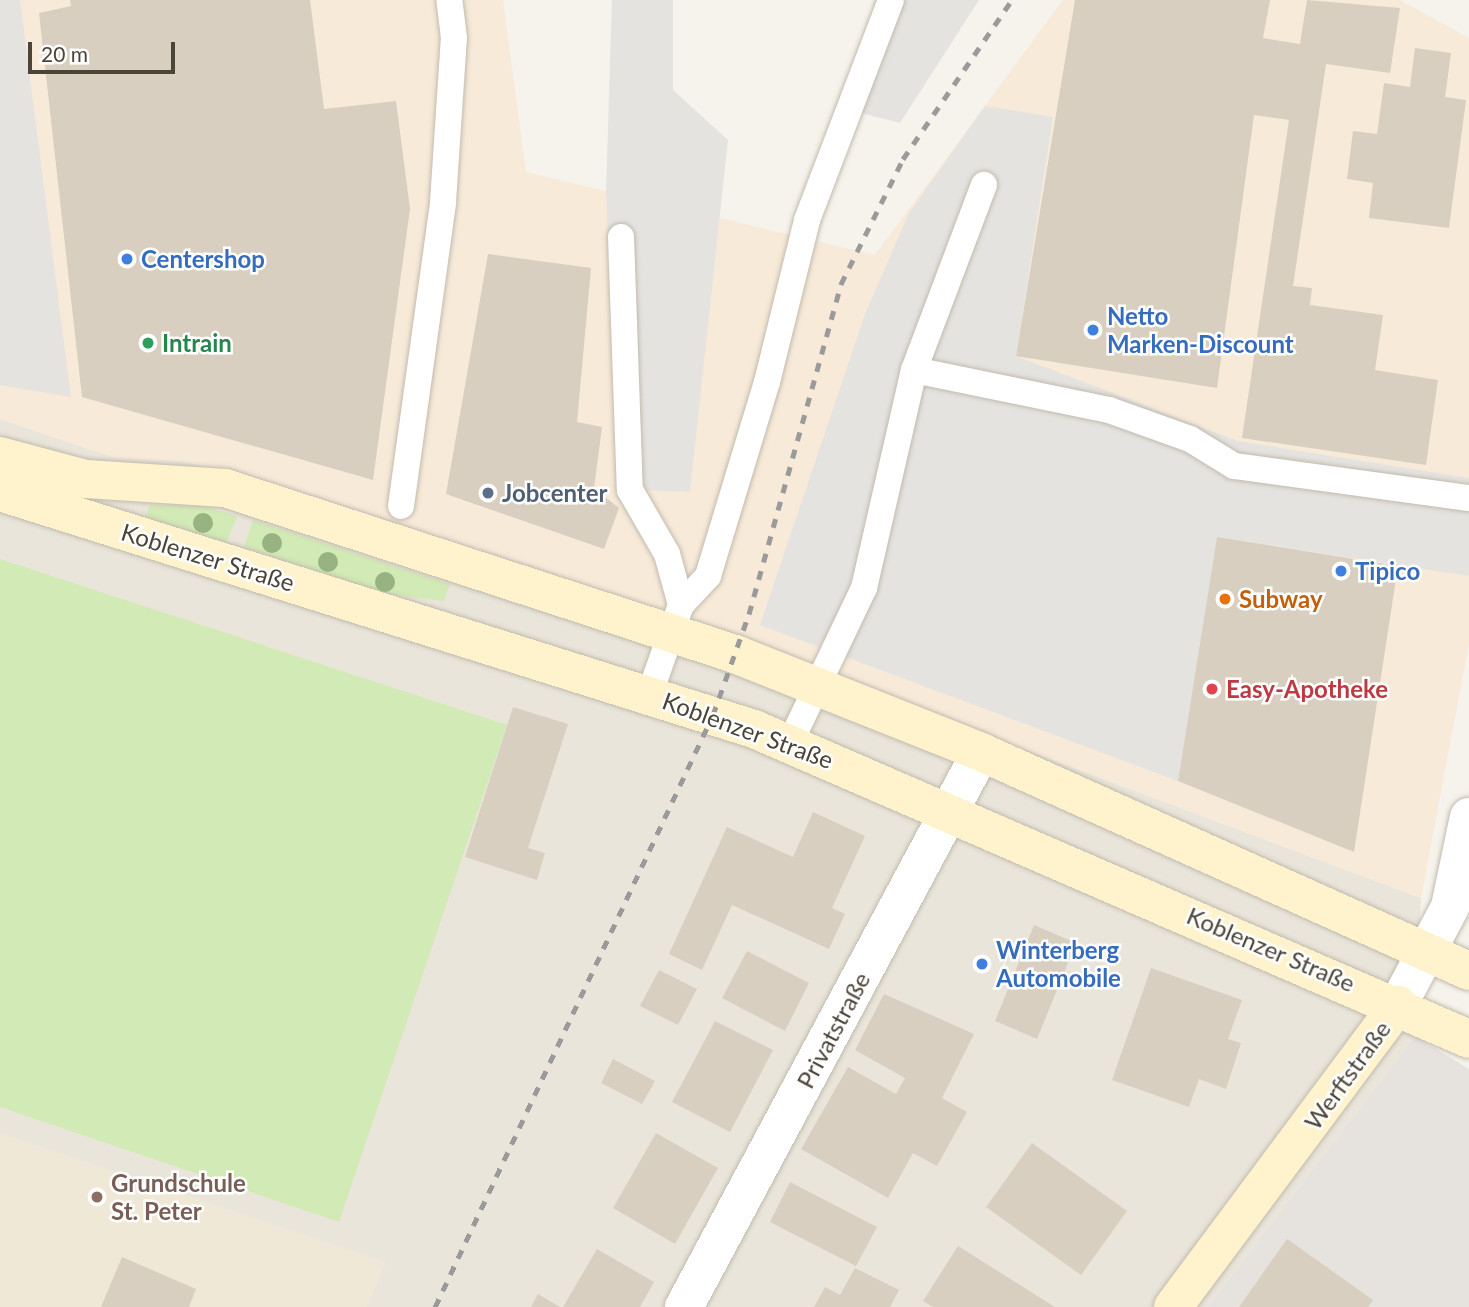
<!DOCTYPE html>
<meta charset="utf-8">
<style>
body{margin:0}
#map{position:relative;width:1469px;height:1307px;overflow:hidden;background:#f6f3ec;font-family:Lato,sans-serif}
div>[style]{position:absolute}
.residential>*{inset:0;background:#eae5da}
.commercial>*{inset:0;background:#f7ead8}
.industrial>*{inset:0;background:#e6e2dd}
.education>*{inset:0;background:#efe8d6}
.green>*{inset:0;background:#d2eab5}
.parking>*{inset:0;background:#e5e3e0}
.building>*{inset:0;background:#d8cfc1}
.roads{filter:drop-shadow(0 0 2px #c2bbae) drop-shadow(0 0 2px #c2bbae)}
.lane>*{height:26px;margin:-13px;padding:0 13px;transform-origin:13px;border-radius:13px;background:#fff}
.street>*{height:38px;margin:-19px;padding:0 19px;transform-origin:19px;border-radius:19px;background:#fff}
.secondary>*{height:38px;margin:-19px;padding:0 19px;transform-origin:19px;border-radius:19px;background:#fff3cd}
.rail>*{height:5px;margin-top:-2.5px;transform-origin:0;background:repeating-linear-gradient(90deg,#9a9a9a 0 9px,transparent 0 18px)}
.trees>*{width:20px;height:20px;margin:-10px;border-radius:50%;background:#97b381}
.dots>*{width:19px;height:19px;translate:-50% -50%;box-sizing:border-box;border:4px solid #fff;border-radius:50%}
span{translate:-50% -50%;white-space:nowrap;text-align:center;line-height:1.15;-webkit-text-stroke:5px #fff;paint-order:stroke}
.shop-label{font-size:24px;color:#366cbe;font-weight:700}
.left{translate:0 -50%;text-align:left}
.leisure-label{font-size:24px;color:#27864d;font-weight:700}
.service-label{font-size:24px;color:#4e5e75;font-weight:700}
.street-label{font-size:24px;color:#4b4439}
.food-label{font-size:24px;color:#c56008;font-weight:700}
.health-label{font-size:24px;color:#be3a42;font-weight:700}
.education-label{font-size:24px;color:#785e54;font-weight:700}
.scale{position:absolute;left:28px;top:42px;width:147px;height:32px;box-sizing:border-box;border:4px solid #4b4439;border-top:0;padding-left:9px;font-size:21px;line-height:24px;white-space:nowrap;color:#4b4439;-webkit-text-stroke:5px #fff;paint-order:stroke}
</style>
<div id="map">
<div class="residential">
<i style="clip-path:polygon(0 419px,113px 457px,184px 461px,669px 616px,1421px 898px,1415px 1036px,1207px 1307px,0 1307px)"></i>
</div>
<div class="commercial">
<i style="clip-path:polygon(0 0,503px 0,526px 172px,875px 255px,1063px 0,1400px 0,1469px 38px,1469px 643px,1421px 898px,669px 616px,184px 461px,113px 457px,0 419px)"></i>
</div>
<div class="industrial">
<i style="clip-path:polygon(1415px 1036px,1469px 1069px,1469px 1307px,1207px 1307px)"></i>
</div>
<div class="education">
<i style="clip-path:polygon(0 1133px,386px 1262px,367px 1307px,0 1307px)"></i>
</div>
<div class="green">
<i style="clip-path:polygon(150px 505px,201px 506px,237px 516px,226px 544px,145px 518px)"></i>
<i style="clip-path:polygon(253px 520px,450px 584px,444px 601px,379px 593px,244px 547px)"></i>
<i style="clip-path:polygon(0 559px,507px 725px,339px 1222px,0 1107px)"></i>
</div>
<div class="parking">
<i style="clip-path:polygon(0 0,20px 0,71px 397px,0 385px)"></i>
<i style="clip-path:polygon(612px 0,673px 0,673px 90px,728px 140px,690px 492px,618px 489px,606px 191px)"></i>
<i style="clip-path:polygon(879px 0,979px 0,900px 123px,842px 108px)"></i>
<i style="clip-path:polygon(985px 106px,1053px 117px,1016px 356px,1238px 441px,1469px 478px,1469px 576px,1217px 537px,1178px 781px,760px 625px,865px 314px,909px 213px)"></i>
</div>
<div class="building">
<i style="clip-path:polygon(70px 0,310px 0,324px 109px,396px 101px,410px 209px,373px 480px,82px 397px,39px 13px,71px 6px)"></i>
<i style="clip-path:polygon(1075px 0,1270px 0,1263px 38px,1300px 44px,1307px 0,1400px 8px,1390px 73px,1326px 64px,1293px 286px,1312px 288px,1310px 305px,1383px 315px,1375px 370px,1438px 380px,1426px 465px,1242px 438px,1289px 120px,1254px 115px,1217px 388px,1016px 356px)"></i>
<i style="clip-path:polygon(1415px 48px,1451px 53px,1445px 97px,1466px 100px,1449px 228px,1369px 218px,1373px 183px,1347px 179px,1353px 131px,1377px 134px,1384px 83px,1410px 87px)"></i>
<i style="clip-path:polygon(488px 254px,591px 268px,577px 422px,602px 427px,594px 488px,619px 508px,604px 549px,446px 494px)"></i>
<i style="clip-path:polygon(1217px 537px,1398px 566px,1354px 852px,1178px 781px)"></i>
<i style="clip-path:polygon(513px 707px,568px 724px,528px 848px,545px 853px,537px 880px,465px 857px)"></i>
<i style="clip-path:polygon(813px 812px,865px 836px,832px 908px,845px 914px,829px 949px,732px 905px,702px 970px,669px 954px,727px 827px,793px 857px)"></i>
<i style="clip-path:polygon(1034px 925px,1076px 943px,1037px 1039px,995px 1021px)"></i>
<i style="clip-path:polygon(747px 951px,809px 983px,785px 1031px,722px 998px)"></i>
<i style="clip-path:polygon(1151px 968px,1242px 1000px,1228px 1039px,1241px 1043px,1226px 1089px,1199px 1079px,1189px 1107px,1112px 1080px)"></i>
<i style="clip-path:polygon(659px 970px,697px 989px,678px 1025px,640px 1006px)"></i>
<i style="clip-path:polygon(884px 994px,974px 1034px,942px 1098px,967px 1112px,937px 1166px,913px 1153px,888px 1198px,801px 1149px,848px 1067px,896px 1094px,905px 1078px,855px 1050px)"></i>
<i style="clip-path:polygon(715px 1021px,773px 1050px,730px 1132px,672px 1102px)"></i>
<i style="clip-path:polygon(613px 1059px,655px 1081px,642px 1104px,601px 1083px)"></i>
<i style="clip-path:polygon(656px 1133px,718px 1168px,675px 1244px,613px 1208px)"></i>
<i style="clip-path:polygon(1032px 1143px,1127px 1211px,1081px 1275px,986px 1207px)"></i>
<i style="clip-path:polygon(790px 1182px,877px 1227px,856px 1266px,770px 1222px)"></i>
<i style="clip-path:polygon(1287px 1239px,1373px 1300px,1368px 1307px,1239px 1307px)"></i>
<i style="clip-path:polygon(958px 1246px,1055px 1307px,933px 1307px,923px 1301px)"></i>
<i style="clip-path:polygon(597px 1249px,654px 1282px,640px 1307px,563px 1307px)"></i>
<i style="clip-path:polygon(122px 1257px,196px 1289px,189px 1307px,101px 1307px)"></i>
<i style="clip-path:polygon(855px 1268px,899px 1290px,890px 1307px,814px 1307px,825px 1287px,840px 1295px)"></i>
<i style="clip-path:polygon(538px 1294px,560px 1307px,531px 1307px)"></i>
</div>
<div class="roads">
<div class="lane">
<i style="left:621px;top:237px;width:253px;rotate:88deg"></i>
<i style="left:630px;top:490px;width:74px;rotate:60deg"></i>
<i style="left:667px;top:554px;width:53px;rotate:74.6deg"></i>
<i style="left:914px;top:370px;width:199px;rotate:11.6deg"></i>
<i style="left:1109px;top:410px;width:86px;rotate:19.7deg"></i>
<i style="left:1190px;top:439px;width:52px;rotate:31.5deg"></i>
<i style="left:1234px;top:466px;width:237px;rotate:7.8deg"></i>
<i style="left:401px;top:506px;width:307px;rotate:-82.1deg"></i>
<i style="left:443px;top:202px;width:164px;rotate:-86.2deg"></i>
<i style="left:454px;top:38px;width:38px;rotate:-97deg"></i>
<i style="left:650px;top:693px;width:93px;rotate:-70.6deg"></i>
<i style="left:681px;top:605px;width:40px;rotate:-47deg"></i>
<i style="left:708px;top:576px;width:203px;rotate:-73.1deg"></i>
<i style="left:767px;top:382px;width:167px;rotate:-76.1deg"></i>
<i style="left:807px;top:220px;width:235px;rotate:-69.1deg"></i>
<i style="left:790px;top:743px;width:172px;rotate:-64.5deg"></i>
<i style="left:864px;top:588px;width:224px;rotate:-77.1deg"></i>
<i style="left:914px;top:370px;width:198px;rotate:-69.3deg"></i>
</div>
<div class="street">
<i style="left:1398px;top:1005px;width:111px;rotate:-62deg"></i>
<i style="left:1450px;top:907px;width:92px;rotate:-78.1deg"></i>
<i style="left:684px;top:1307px;width:629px;rotate:-61.85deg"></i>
</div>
<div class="secondary">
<i style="left:0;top:456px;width:89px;rotate:15deg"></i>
<i style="left:86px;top:479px;width:139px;rotate:3.7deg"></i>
<i style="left:225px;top:488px;width:536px;rotate:18.03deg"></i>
<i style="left:735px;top:654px;width:265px;rotate:21.7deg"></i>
<i style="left:981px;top:752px;width:535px;rotate:24.17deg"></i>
<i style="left:0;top:492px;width:790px;rotate:17.45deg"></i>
<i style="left:754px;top:729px;width:779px;rotate:23.44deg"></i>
<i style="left:1173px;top:1307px;width:377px;rotate:-53.3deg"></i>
</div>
</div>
<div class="rail">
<i style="left:435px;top:1307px;width:654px;rotate:-64.85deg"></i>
<i style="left:713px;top:715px;width:107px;rotate:-70.4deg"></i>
<i style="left:749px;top:614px;width:343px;rotate:-74.4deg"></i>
<i style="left:841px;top:284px;width:140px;rotate:-63.6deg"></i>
<i style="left:903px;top:159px;width:193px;rotate:-55.6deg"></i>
</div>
<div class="trees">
<i style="left:203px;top:523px"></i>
<i style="left:272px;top:543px"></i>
<i style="left:328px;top:562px"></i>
<i style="left:385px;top:582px"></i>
</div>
<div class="dots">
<i style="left:127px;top:259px;background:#3f7fe0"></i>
<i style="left:1093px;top:330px;background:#3f7fe0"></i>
<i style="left:148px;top:343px;background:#2e9e5b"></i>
<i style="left:488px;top:493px;background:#5c6f8a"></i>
<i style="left:1341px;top:571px;background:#3f7fe0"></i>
<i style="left:1225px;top:599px;background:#e8710a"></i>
<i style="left:1212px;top:689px;background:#e0444e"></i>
<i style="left:982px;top:964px;background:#3f7fe0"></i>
<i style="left:97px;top:1197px;background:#8d6e63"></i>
</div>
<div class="shop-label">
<span class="left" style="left:141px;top:259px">Centershop</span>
<span class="left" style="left:1107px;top:330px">Netto<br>Marken-Discount</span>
<span class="left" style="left:1355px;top:571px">Tipico</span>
<span class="left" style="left:996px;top:964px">Winterberg<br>Automobile</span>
</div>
<div class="leisure-label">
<span class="left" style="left:162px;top:343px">Intrain</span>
</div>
<div class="service-label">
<span class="left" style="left:502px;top:493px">Jobcenter</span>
</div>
<div class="street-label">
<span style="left:208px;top:557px;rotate:17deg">Koblenzer Straße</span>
<span style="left:748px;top:730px;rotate:20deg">Koblenzer Straße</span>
<span style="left:1271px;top:949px;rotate:23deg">Koblenzer Straße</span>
<span style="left:833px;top:1030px;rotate:-62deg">Privatstraße</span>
<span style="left:1347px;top:1075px;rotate:-54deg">Werftstraße</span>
</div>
<div class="food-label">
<span class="left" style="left:1239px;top:599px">Subway</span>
</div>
<div class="health-label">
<span class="left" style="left:1226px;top:689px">Easy-Apotheke</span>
</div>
<div class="education-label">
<span class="left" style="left:111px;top:1197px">Grundschule<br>St. Peter</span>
</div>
<div class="scale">20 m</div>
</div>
